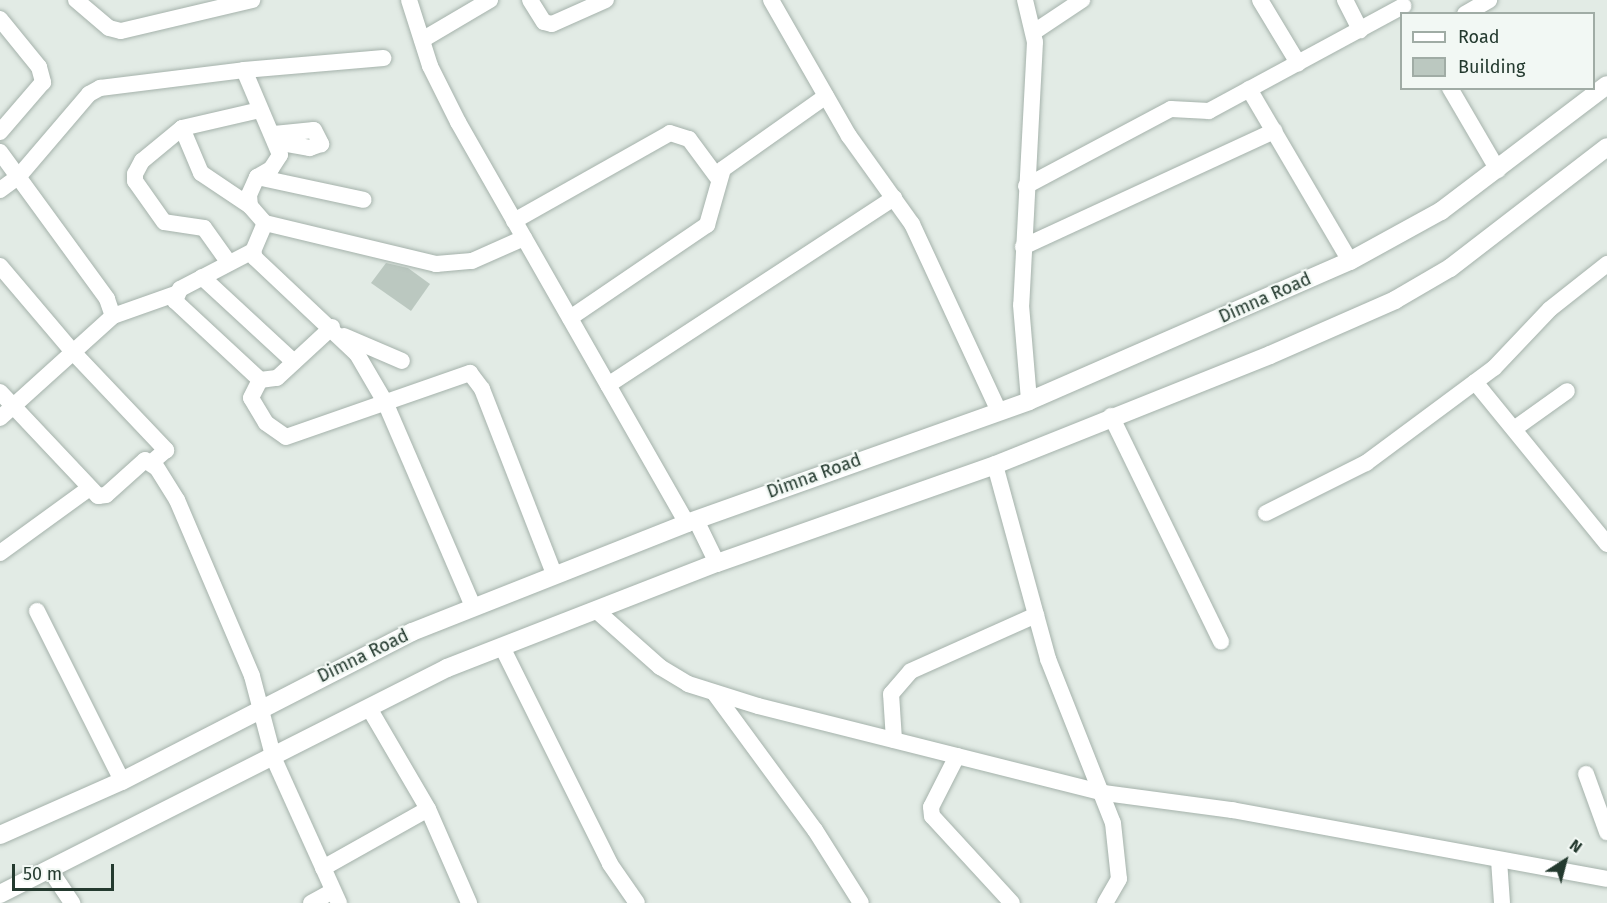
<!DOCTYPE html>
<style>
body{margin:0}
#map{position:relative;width:1607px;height:903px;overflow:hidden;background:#e2ebe5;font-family:"Fira Sans",sans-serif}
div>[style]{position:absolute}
.building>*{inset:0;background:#bbc8c0}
.roads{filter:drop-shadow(0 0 2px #a5b2ab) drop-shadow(0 0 2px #a5b2ab)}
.street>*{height:16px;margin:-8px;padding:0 8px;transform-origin:8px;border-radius:8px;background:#fff}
.secondary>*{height:18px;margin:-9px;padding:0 9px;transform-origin:9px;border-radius:9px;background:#fff}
span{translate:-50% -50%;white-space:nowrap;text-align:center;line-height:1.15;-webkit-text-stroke:4.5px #f2f8f4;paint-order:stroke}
.street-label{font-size:18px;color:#243a2f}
.legend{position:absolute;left:1400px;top:12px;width:195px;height:78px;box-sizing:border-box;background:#f2f8f4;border:2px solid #a0aca5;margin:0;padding:8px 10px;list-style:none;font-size:18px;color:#243a2f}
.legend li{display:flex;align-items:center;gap:12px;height:30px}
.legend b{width:30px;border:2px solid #a0aca5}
.north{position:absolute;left:1535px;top:831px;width:60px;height:60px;-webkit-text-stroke:4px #f2f8f4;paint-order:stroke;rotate:36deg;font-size:16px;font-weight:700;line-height:24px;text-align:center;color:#243a2f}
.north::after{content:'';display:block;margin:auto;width:21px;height:27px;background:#243a2f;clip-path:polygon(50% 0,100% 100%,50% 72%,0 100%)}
.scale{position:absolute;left:12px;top:864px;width:102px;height:27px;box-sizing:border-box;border:3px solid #243a2f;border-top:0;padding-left:8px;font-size:18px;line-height:21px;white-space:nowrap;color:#243a2f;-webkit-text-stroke:4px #f2f8f4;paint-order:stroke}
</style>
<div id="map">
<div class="building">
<i style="clip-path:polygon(386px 263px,408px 268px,430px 284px,411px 311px,371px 283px)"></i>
</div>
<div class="roads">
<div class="street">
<i style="left:76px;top:0;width:43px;rotate:40.3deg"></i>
<i style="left:109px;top:28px;width:12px;rotate:14deg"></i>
<i style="left:121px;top:31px;width:135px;rotate:-13.3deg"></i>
<i style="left:409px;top:0;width:69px;rotate:72.3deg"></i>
<i style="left:430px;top:66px;width:63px;rotate:63.4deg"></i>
<i style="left:458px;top:122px;width:462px;rotate:60.3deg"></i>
<i style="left:530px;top:0;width:26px;rotate:58deg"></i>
<i style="left:544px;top:22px;width:8px;rotate:14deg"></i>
<i style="left:552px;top:24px;width:59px;rotate:-24deg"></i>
<i style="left:771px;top:0;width:157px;rotate:60.2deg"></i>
<i style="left:849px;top:136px;width:108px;rotate:54.4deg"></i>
<i style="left:912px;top:224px;width:204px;rotate:65.1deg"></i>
<i style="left:1025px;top:0;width:43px;rotate:76.6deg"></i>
<i style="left:1035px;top:42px;width:263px;rotate:93deg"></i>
<i style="left:1021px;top:305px;width:96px;rotate:85.2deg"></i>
<i style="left:1260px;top:0;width:74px;rotate:58.9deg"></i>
<i style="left:1345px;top:0;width:34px;rotate:63deg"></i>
<i style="left:1465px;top:14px;width:28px;rotate:-30deg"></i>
<i style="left:0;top:19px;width:62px;rotate:50.9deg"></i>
<i style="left:39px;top:67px;width:16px;rotate:75deg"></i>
<i style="left:43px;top:82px;width:66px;rotate:130.7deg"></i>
<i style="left:1034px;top:32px;width:58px;rotate:-33.7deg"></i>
<i style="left:422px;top:40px;width:79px;rotate:-30.5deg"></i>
<i style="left:244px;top:70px;width:140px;rotate:-4.9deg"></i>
<i style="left:1450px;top:88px;width:95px;rotate:59.7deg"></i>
<i style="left:1249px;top:89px;width:199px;rotate:59.6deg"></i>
<i style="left:182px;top:128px;width:49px;rotate:67.1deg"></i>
<i style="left:201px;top:173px;width:59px;rotate:34deg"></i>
<i style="left:274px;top:134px;width:40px;rotate:-5.7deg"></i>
<i style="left:314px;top:130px;width:16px;rotate:63deg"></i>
<i style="left:321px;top:144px;width:12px;rotate:160deg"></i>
<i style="left:310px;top:148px;width:34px;rotate:-170deg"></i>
<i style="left:0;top:152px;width:182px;rotate:53.9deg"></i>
<i style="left:107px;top:299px;width:18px;rotate:71deg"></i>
<i style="left:113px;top:316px;width:152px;rotate:137.9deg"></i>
<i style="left:257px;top:177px;width:109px;rotate:12.1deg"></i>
<i style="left:1026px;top:186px;width:164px;rotate:-28deg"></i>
<i style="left:1171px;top:109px;width:38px;rotate:3deg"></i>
<i style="left:1209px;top:111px;width:221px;rotate:-28.4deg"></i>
<i style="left:0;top:190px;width:24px;rotate:-36deg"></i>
<i style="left:19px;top:176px;width:108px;rotate:-49.5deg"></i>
<i style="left:89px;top:94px;width:13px;rotate:-29deg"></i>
<i style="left:100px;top:88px;width:145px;rotate:-7.1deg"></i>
<i style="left:244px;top:70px;width:92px;rotate:67deg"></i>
<i style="left:280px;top:155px;width:17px;rotate:123deg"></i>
<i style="left:271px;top:169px;width:16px;rotate:150deg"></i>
<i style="left:257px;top:177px;width:20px;rotate:114deg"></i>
<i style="left:249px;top:195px;width:11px;rotate:85deg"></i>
<i style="left:250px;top:206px;width:23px;rotate:49deg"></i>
<i style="left:265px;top:223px;width:30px;rotate:113deg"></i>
<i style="left:253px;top:251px;width:7px;rotate:74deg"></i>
<i style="left:255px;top:258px;width:140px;rotate:43.3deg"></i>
<i style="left:357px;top:354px;width:56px;rotate:59.7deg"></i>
<i style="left:385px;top:402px;width:222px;rotate:66.7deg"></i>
<i style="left:514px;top:221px;width:179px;rotate:-29.4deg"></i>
<i style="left:670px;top:133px;width:20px;rotate:18deg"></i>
<i style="left:689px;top:139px;width:47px;rotate:53.6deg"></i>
<i style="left:265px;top:223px;width:176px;rotate:13.5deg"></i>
<i style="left:436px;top:264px;width:36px;rotate:-5deg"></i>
<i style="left:472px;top:261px;width:57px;rotate:-23.9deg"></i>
<i style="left:1023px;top:247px;width:277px;rotate:-24.8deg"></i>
<i style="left:253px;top:251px;width:82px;rotate:152.5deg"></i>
<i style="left:180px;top:289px;width:13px;rotate:113deg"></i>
<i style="left:175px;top:301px;width:116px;rotate:42.9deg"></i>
<i style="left:260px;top:380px;width:17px;rotate:-7deg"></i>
<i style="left:277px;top:378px;width:75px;rotate:-42.8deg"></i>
<i style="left:229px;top:263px;width:43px;rotate:-125.5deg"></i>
<i style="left:204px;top:228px;width:40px;rotate:-171.5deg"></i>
<i style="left:164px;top:222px;width:50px;rotate:-125.3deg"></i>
<i style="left:135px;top:181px;width:7px;rotate:-90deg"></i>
<i style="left:135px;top:174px;width:15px;rotate:-62deg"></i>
<i style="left:142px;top:161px;width:52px;rotate:-39.5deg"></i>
<i style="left:182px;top:128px;width:80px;rotate:-13deg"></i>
<i style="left:0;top:266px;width:111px;rotate:49.7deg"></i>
<i style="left:72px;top:351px;width:137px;rotate:46.5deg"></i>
<i style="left:166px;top:450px;width:18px;rotate:139deg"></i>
<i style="left:202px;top:277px;width:125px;rotate:42.7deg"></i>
<i style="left:113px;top:316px;width:66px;rotate:-19.5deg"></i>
<i style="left:570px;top:318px;width:166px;rotate:-34.2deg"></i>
<i style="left:707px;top:225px;width:58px;rotate:-74.1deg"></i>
<i style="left:723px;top:169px;width:126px;rotate:-35.3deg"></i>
<i style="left:344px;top:336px;width:63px;rotate:23.3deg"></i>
<i style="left:260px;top:380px;width:20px;rotate:117deg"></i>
<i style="left:251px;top:398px;width:29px;rotate:59deg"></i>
<i style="left:266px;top:423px;width:24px;rotate:35deg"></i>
<i style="left:286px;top:437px;width:195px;rotate:-19.2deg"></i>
<i style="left:470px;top:373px;width:20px;rotate:53deg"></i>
<i style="left:482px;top:389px;width:199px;rotate:68.7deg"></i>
<i style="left:1475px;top:382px;width:209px;rotate:50.8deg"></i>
<i style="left:608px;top:385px;width:342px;rotate:-33.2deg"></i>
<i style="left:0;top:392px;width:143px;rotate:46.7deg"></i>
<i style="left:98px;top:496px;width:8px;rotate:-7deg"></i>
<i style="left:106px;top:495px;width:52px;rotate:-41.9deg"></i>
<i style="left:145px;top:460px;width:14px;rotate:34deg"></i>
<i style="left:157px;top:468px;width:38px;rotate:58deg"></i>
<i style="left:177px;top:500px;width:191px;rotate:66.9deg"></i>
<i style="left:252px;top:676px;width:86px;rotate:75.2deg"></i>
<i style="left:274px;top:759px;width:158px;rotate:65.7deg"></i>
<i style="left:1111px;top:416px;width:251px;rotate:64deg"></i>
<i style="left:1514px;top:429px;width:65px;rotate:-35.6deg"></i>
<i style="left:995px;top:465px;width:201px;rotate:74.7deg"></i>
<i style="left:1048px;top:659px;width:176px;rotate:68.4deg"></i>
<i style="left:1113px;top:823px;width:56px;rotate:83.9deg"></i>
<i style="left:1119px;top:879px;width:28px;rotate:120deg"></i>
<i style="left:1266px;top:513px;width:112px;rotate:-26.6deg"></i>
<i style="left:1366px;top:463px;width:159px;rotate:-36.6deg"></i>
<i style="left:1494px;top:368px;width:81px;rotate:-46.5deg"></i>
<i style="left:1550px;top:309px;width:73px;rotate:-38.3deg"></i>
<i style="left:696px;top:520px;width:48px;rotate:64deg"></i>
<i style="left:0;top:553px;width:109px;rotate:-36deg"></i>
<i style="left:37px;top:611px;width:190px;rotate:63.4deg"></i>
<i style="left:598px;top:612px;width:83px;rotate:41.6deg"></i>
<i style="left:660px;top:667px;width:33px;rotate:31deg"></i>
<i style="left:688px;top:684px;width:73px;rotate:17.4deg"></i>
<i style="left:758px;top:706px;width:357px;rotate:14.1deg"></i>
<i style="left:1104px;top:793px;width:129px;rotate:7.6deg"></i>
<i style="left:1232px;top:810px;width:381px;rotate:10.4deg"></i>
<i style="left:503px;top:649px;width:240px;rotate:63.5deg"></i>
<i style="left:610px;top:864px;width:47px;rotate:55.3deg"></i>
<i style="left:715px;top:694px;width:169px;rotate:53.7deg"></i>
<i style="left:815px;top:830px;width:86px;rotate:57.8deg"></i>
<i style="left:369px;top:708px;width:117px;rotate:59.7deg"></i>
<i style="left:428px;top:809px;width:103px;rotate:66.4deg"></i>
<i style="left:894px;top:740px;width:46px;rotate:-93.7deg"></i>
<i style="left:891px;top:694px;width:30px;rotate:-49deg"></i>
<i style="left:911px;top:671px;width:137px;rotate:-24.1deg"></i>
<i style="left:957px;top:756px;width:57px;rotate:117deg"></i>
<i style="left:931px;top:807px;width:9px;rotate:84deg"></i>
<i style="left:932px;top:816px;width:118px;rotate:47.4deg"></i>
<i style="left:1586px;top:774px;width:62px;rotate:70.1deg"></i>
<i style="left:1499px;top:860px;width:43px;rotate:86deg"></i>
<i style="left:323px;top:868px;width:120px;rotate:-29.3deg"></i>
<i style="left:50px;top:870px;width:40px;rotate:56deg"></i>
<i style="left:311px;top:903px;width:25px;rotate:-29deg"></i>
</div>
<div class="secondary">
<i style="left:0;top:835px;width:133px;rotate:-23.9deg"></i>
<i style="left:122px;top:781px;width:326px;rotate:-27.2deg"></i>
<i style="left:412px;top:632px;width:296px;rotate:-21.6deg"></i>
<i style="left:687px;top:523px;width:363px;rotate:-19.6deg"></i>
<i style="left:1029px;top:401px;width:350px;rotate:-23.6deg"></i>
<i style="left:1350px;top:261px;width:104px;rotate:-28.8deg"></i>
<i style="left:1441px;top:211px;width:208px;rotate:-37.2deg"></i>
<i style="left:0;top:894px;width:501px;rotate:-26.82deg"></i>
<i style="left:447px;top:668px;width:290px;rotate:-21.3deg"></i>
<i style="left:717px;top:563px;width:295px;rotate:-19.4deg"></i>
<i style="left:995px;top:465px;width:296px;rotate:-21.8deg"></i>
<i style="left:1270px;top:355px;width:137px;rotate:-23.7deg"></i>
<i style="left:1395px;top:300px;width:64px;rotate:-30.2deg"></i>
<i style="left:1450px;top:268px;width:198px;rotate:-37.6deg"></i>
</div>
</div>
<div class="street-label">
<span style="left:1265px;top:298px;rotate:-24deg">Dimna Road</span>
<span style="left:814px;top:476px;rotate:-20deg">Dimna Road</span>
<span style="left:363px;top:656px;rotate:-26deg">Dimna Road</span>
</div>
<ul class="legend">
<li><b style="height:8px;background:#fff"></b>Road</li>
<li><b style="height:16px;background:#bbc8c0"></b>Building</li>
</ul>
<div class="north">N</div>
<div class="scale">50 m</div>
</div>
